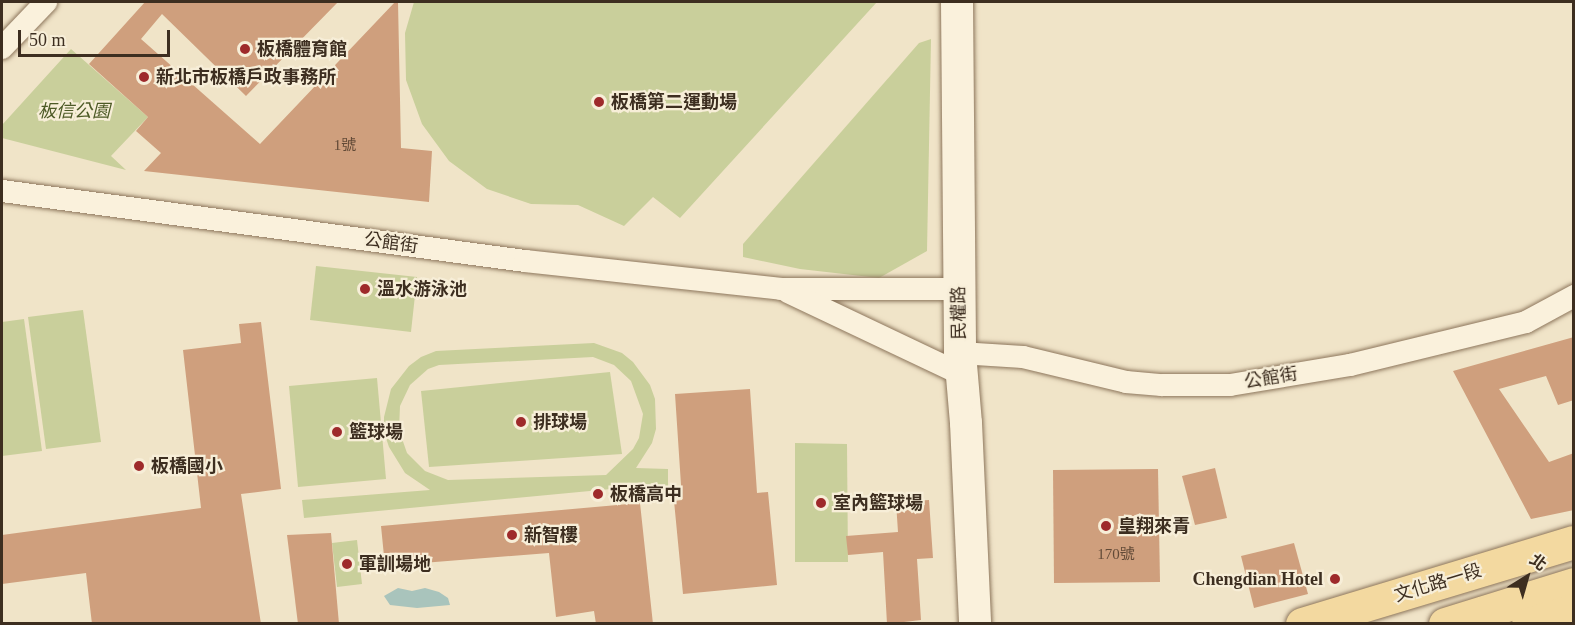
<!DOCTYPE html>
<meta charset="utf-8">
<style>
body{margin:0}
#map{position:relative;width:1575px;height:625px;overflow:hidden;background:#f0e4c8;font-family:"Times New Roman","Noto Sans TC",serif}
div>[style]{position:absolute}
.green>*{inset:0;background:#c9cf9b}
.water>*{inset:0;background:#a9c4bc}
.building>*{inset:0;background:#cf9f7d}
.roads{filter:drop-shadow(0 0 2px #8d765c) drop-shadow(0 0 2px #8d765c)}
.street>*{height:22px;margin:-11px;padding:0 11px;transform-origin:11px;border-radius:11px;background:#faf1dc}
.secondary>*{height:32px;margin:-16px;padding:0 16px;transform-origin:16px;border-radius:16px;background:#faf1dc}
.primary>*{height:33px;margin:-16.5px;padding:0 16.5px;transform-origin:16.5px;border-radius:16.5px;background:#f3d9a0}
.dots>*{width:16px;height:16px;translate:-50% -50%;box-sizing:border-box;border:3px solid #f7eed8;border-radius:50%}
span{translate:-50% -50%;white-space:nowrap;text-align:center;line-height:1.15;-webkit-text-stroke:4.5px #f7eed8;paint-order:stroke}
.number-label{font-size:15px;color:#624a37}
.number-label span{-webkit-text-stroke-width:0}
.poi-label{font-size:18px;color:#3d2e20;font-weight:700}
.left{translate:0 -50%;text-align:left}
.right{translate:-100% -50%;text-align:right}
.park-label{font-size:18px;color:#4d5a26;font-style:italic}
.street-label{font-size:18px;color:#3d2e20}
.frame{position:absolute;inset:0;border:3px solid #3d2e20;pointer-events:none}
.north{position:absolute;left:1497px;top:547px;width:60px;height:60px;-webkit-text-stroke:4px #f7eed8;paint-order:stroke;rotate:37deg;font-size:16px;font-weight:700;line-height:24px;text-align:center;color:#3d2e20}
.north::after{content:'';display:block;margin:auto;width:21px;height:27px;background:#3d2e20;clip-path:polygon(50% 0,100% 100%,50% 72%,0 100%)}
.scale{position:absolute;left:18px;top:30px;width:152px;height:27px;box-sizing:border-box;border:3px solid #3d2e20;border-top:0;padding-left:8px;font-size:18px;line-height:21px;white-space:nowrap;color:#3d2e20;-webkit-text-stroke:4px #f7eed8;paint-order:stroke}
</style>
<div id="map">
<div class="green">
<i style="clip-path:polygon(414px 2px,877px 2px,680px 218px,653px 197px,624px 226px,578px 205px,531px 204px,487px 189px,449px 161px,422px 124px,406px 80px,405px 33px)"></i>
<i style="clip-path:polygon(931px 39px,927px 251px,879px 278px,800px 269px,743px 257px,743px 244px,919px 43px)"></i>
<i style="clip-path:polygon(71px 49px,148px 117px,111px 156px,126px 170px,2px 138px,2px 125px)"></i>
<i style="clip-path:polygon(316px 266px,417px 277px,411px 332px,310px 320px)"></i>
<i style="clip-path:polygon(83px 310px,101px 442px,46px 449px,28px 317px)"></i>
<i style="clip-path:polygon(24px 319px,42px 451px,2px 456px,2px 322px)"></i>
<i style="clip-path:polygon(evenodd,594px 343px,622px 353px,633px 362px,650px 385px,655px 399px,656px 429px,652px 443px,636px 468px,668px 469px,668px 488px,611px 489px,304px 518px,302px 500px,430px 490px,405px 473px,389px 447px,384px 432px,384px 417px,391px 389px,409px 366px,421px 357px,436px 351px,594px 343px,593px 357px,614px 365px,631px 381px,643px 414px,639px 438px,633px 449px,606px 475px,448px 480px,425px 471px,407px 453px,399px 430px,400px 406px,410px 385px,428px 369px,439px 365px,593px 357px)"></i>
<i style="clip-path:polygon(610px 372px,622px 454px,429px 467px,421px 391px)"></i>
<i style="clip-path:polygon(377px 378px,386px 479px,298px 487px,289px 386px)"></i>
<i style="clip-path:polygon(795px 443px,847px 444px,848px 562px,795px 562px)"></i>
<i style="clip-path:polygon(357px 540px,362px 584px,337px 587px,332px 543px)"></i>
</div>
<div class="water">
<i style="clip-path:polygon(398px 588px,412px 591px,425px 588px,439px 592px,448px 598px,450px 605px,417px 608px,390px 605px,384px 596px)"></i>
</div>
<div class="building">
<i style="clip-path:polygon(145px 2px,338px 2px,246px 96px,162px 14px,141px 39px,260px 144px,395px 2px,398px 2px,401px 148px,432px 151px,429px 202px,144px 171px,161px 153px,136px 131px,148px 117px,89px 64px)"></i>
<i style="clip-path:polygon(261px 322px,281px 489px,241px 494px,261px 624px,92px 624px,86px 573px,2px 584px,2px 535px,201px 508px,183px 350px,241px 343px,239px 324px)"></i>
<i style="clip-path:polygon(1574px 337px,1574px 400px,1558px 405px,1546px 376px,1499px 389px,1549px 462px,1574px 453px,1574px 510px,1531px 519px,1453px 371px)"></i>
<i style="clip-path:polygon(750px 389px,757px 493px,768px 492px,777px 585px,683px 594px,674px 501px,682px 500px,675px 394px)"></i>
<i style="clip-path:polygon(1215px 468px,1227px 518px,1195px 525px,1182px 476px)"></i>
<i style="clip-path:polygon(1158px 469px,1160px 582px,1054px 583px,1053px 470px)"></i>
<i style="clip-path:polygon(929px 500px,933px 558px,917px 559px,921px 620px,887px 624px,883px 552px,848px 555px,846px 536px,898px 532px,896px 502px)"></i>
<i style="clip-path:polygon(640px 503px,653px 624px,596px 624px,594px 611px,556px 617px,549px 553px,385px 566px,381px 526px)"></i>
<i style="clip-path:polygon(331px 533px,339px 624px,298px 624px,287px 535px)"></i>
<i style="clip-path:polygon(1294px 543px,1308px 594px,1254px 608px,1241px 556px)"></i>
</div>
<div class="roads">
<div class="street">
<i style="left:2px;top:48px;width:64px;rotate:-46.3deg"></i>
<i style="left:2px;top:191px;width:528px;rotate:7.62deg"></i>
<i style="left:525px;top:261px;width:258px;rotate:6.2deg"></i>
<i style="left:781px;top:289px;width:178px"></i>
<i style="left:788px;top:292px;width:191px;rotate:25.4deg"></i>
<i style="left:960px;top:353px;width:63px;rotate:3.6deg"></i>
<i style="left:1023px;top:357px;width:106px;rotate:13.6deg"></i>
<i style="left:1126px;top:382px;width:36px;rotate:5deg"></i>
<i style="left:1162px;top:385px;width:68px"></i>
<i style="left:1230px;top:385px;width:122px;rotate:-9.5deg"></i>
<i style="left:1350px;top:365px;width:181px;rotate:-13.7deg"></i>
<i style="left:1526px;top:322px;width:55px;rotate:-28.4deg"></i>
</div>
<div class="secondary">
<i style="left:957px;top:2px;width:351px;rotate:89.5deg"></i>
<i style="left:960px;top:353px;width:70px;rotate:85.1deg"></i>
<i style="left:966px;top:423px;width:201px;rotate:87.4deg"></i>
</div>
<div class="primary">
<i style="left:1302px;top:624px;width:284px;rotate:-16.8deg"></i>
<i style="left:1445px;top:624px;width:135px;rotate:-17.2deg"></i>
<i style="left:1528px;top:624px;width:48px;rotate:-16.9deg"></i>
</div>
</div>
<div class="dots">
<i style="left:245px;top:49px;background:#9e2a2b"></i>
<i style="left:144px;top:77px;background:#9e2a2b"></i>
<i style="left:599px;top:102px;background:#9e2a2b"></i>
<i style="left:365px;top:289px;background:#9e2a2b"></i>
<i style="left:521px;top:422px;background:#9e2a2b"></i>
<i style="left:337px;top:432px;background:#9e2a2b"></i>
<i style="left:139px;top:466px;background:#9e2a2b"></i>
<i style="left:598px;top:494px;background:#9e2a2b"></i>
<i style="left:821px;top:503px;background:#9e2a2b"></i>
<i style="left:1106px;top:526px;background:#9e2a2b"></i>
<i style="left:512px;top:535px;background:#9e2a2b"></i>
<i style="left:347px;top:564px;background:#9e2a2b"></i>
<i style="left:1335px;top:579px;background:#9e2a2b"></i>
</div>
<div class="number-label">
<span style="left:345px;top:146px">1號</span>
<span style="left:1116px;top:555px">170號</span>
</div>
<div class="poi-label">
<span class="left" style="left:257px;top:49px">板橋體育館</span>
<span class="left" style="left:156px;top:77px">新北市板橋戶政事務所</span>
<span class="left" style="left:611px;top:102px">板橋第二運動場</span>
<span class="left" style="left:377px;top:289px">溫水游泳池</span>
<span class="left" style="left:533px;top:422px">排球場</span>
<span class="left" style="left:349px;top:432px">籃球場</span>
<span class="left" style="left:151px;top:466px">板橋國小</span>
<span class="left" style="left:610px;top:494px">板橋高中</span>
<span class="left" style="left:833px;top:503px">室內籃球場</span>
<span class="left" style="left:1118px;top:526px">皇翔來青</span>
<span class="left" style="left:524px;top:535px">新智樓</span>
<span class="left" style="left:359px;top:564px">軍訓場地</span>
<span class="right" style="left:1323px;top:579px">Chengdian Hotel</span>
</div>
<div class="park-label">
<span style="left:74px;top:111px">板信公園</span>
</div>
<div class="street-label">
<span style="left:391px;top:243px;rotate:8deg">公館街</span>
<span style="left:959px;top:313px;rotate:-91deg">民權路</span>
<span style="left:1271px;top:378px;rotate:-9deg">公館街</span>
<span style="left:1438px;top:583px;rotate:-17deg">文化路一段</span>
</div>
<div class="frame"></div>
<div class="north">北</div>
<div class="scale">50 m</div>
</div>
